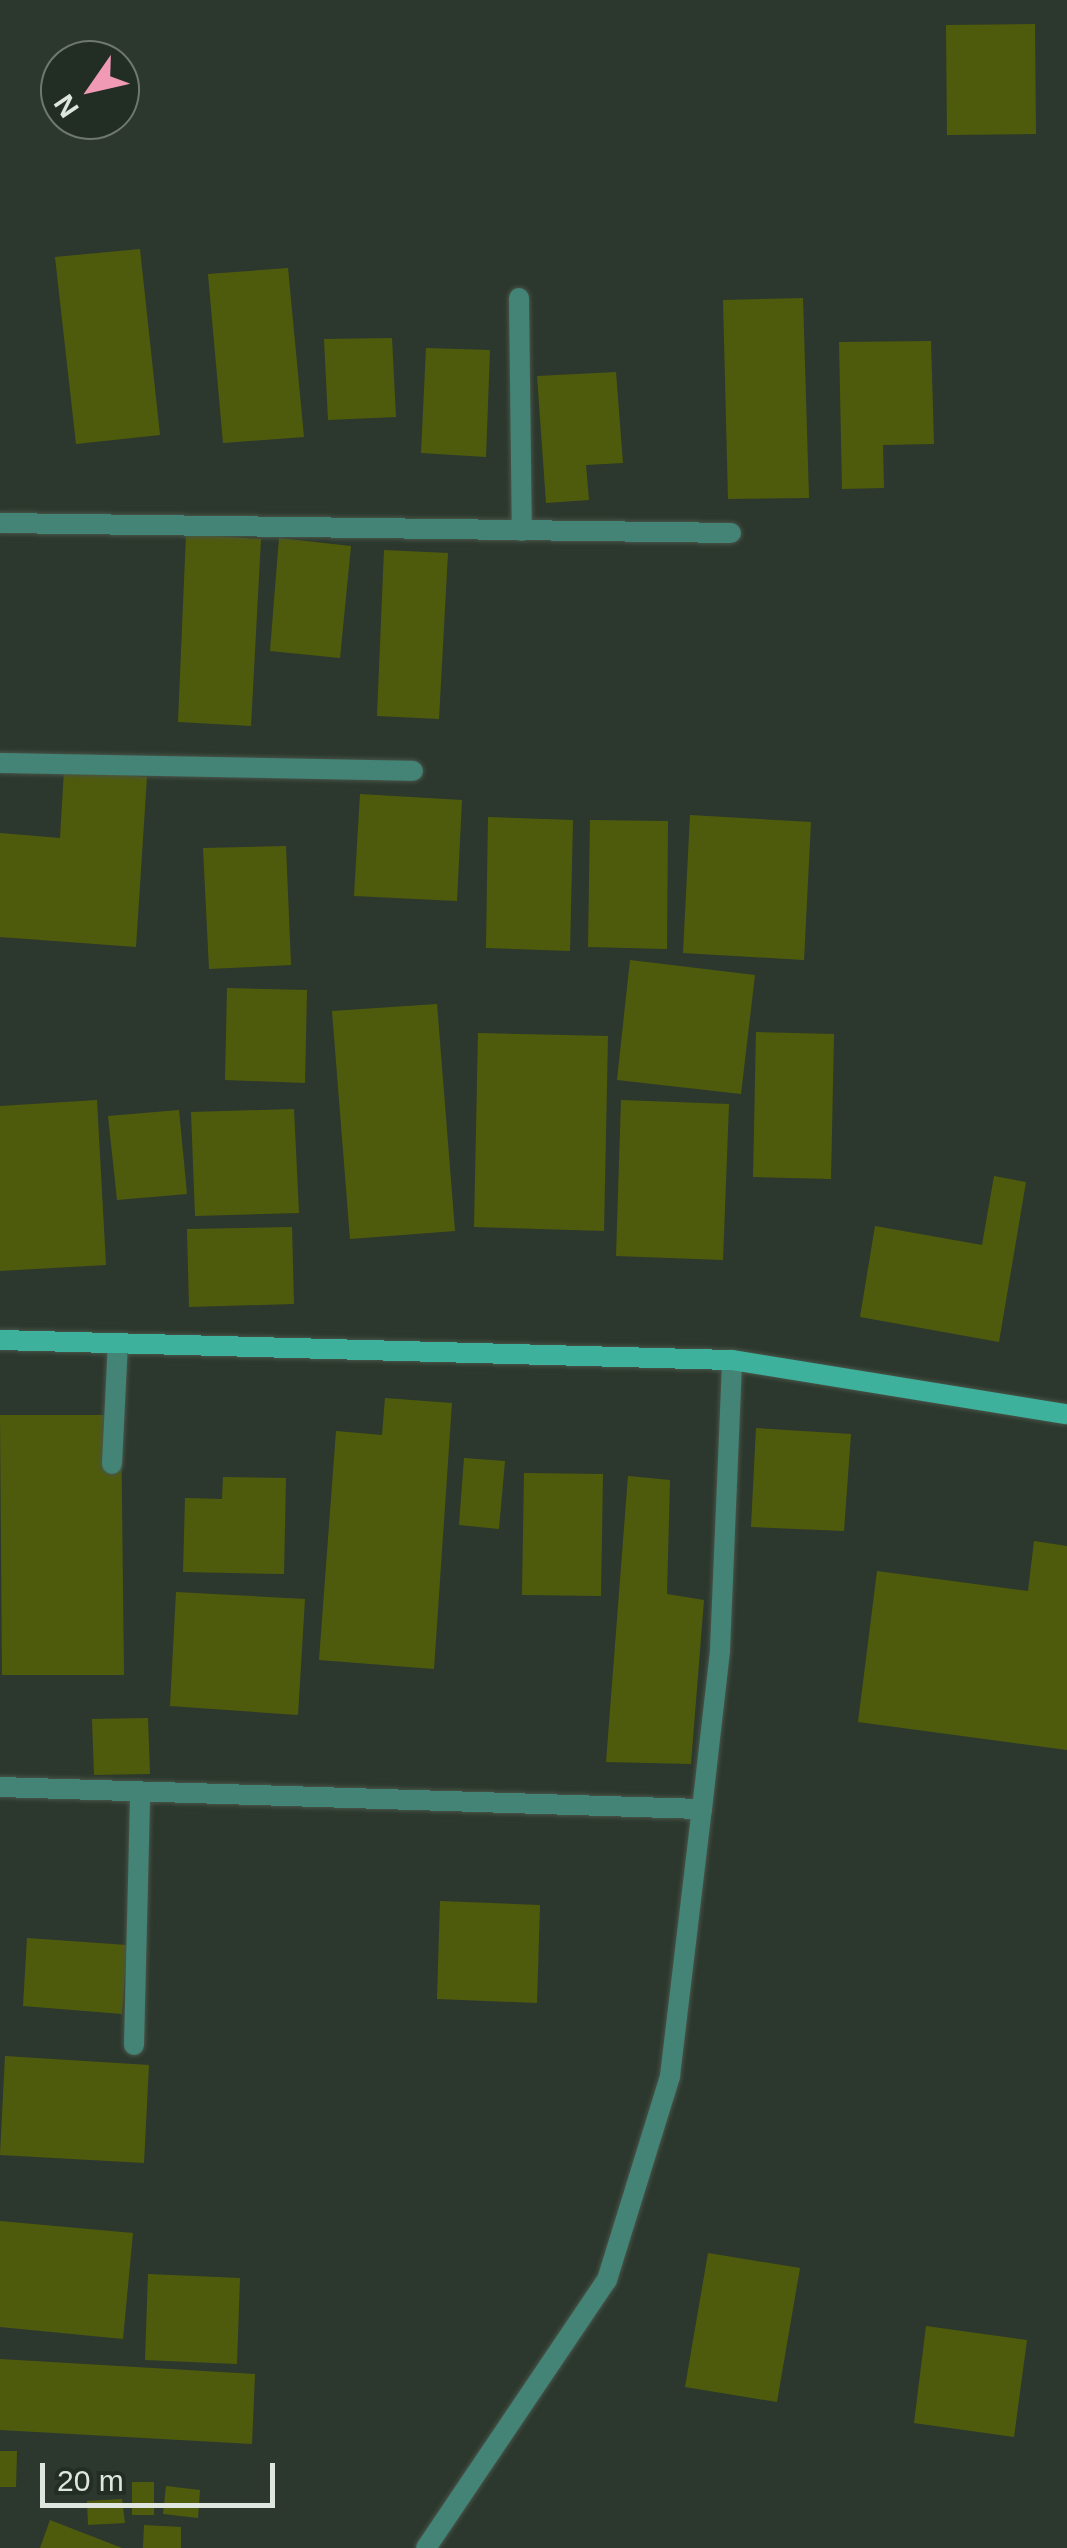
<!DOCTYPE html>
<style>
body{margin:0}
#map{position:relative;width:1067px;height:2548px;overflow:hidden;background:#2c382d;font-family:Helvetica,sans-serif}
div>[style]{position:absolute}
.building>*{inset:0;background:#4f5b0c}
.roads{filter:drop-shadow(0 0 2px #495449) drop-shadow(0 0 2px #495449)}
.lane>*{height:20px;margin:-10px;padding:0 10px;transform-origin:10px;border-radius:10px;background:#438476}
.street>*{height:20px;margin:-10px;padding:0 10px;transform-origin:10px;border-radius:10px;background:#438476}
.secondary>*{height:20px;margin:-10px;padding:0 10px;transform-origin:10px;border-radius:10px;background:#3db19b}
span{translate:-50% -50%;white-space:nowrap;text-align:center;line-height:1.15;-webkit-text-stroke:8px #222e24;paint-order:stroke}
.north{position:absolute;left:40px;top:40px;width:100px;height:100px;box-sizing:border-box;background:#222e24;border:2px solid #6e786f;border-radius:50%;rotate:236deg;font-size:28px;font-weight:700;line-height:40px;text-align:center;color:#dfe6df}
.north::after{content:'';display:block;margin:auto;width:35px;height:45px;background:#f09ab6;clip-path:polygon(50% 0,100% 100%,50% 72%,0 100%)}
.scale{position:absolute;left:40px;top:2463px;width:235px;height:45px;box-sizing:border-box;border:5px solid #dfe6df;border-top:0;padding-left:12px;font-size:30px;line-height:35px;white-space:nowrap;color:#dfe6df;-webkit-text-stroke:8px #222e24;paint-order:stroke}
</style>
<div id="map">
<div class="building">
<i style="clip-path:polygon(1035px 24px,1036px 134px,947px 135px,946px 25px)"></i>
<i style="clip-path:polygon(140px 249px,160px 435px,76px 444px,55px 257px)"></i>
<i style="clip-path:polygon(288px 268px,304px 437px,223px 443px,208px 274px)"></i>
<i style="clip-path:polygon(803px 298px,809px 498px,728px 499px,723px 300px)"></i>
<i style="clip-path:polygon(392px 338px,396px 417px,328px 420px,324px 339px)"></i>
<i style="clip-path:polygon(931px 341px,934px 444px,883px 445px,884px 488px,842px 489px,839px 342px)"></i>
<i style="clip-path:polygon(426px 348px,490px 350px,486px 457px,421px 453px)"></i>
<i style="clip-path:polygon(616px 372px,623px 463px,586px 465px,589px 500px,546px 503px,537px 376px)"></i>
<i style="clip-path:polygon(186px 534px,261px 539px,251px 726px,178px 722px)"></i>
<i style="clip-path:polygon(279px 538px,351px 546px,340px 658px,270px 651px)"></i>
<i style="clip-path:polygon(384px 550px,448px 553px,439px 719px,377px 716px)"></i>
<i style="clip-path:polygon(64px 770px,147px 777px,136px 947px,0 937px,0 833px,60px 838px)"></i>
<i style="clip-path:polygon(360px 794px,462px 800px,457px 901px,354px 896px)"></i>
<i style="clip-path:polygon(690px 815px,811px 822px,804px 960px,683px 953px)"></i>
<i style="clip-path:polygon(488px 817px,573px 820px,570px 951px,486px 948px)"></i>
<i style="clip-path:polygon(590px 820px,668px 821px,667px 949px,588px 947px)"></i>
<i style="clip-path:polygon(286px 846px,291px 965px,209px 969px,203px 848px)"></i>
<i style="clip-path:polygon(630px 960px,755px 975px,741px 1094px,617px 1080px)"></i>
<i style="clip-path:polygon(227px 988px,307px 990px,305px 1083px,225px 1080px)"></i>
<i style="clip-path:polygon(437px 1004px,455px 1231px,350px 1239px,332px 1011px)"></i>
<i style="clip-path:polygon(756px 1032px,834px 1034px,831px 1179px,753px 1177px)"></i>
<i style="clip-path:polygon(478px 1033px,608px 1036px,604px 1231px,474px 1227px)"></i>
<i style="clip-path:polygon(97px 1100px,106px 1265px,0 1271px,0 1106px)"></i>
<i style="clip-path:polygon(621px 1100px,729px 1104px,723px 1260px,616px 1256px)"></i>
<i style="clip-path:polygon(294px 1109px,299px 1213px,195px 1216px,191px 1112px)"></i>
<i style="clip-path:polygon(179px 1110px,187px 1194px,117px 1200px,108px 1116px)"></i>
<i style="clip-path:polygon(994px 1176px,1026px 1182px,999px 1342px,860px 1317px,875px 1226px,982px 1245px)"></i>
<i style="clip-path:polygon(292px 1227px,294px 1304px,189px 1307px,187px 1229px)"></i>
<i style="clip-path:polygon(385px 1398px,452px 1403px,434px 1669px,319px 1660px,336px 1431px,382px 1435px)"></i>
<i style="clip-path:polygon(0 1415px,121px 1415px,124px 1675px,2px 1675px)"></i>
<i style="clip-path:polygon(756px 1428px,851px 1434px,844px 1531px,751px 1527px)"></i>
<i style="clip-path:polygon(464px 1458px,505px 1461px,499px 1529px,459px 1525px)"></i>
<i style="clip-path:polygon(524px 1473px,603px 1474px,601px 1596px,522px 1595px)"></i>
<i style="clip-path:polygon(628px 1476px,670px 1480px,667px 1594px,704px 1600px,691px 1764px,606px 1762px)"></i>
<i style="clip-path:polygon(223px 1477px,286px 1478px,284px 1574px,183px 1572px,185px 1498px,222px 1499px)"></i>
<i style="clip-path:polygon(1034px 1541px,1067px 1546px,1067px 1750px,858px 1722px,877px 1571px,1028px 1591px)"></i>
<i style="clip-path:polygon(176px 1592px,305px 1599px,298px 1715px,170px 1706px)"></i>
<i style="clip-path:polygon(148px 1718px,150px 1774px,94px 1775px,92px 1719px)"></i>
<i style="clip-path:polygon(440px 1901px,540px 1905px,537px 2003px,437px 1999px)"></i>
<i style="clip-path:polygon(27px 1938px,127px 1945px,122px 2014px,23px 2006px)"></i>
<i style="clip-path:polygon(5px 2056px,149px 2065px,144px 2163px,0 2155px)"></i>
<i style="clip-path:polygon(0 2221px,133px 2233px,123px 2339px,0 2327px)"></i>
<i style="clip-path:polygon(708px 2253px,800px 2268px,777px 2402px,685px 2387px)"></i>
<i style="clip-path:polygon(148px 2274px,240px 2278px,237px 2364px,145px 2360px)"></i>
<i style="clip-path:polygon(926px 2326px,1027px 2340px,1014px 2437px,914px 2423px)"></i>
<i style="clip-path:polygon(0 2359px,255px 2374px,252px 2444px,0 2430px)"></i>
<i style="clip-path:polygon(0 2451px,17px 2451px,16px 2487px,0 2487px)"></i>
<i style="clip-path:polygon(132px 2482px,154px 2482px,154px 2515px,132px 2515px)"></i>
<i style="clip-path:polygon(166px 2486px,200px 2490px,198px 2518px,163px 2514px)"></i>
<i style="clip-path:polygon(122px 2499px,125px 2523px,88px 2525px,87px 2501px)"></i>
<i style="clip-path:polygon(50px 2520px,122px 2548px,40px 2548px)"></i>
<i style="clip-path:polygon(144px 2525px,181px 2527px,181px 2548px,143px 2548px)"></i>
</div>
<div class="roads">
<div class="lane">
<i style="left:112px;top:1464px;width:121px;rotate:-87.2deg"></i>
<i style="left:426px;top:2548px;width:323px;rotate:-56deg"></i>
<i style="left:607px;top:2280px;width:214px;rotate:-72.8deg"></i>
<i style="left:670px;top:2076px;width:269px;rotate:-83.2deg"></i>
</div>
<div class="street">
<i style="left:519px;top:298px;width:233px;rotate:89.3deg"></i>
<i style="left:0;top:523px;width:731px;rotate:0.78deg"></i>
<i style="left:0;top:763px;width:413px;rotate:1.1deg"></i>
<i style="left:0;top:1787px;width:702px;rotate:1.8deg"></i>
<i style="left:702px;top:1809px;width:160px;rotate:-83.5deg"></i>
<i style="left:720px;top:1650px;width:290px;rotate:-87.6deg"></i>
<i style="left:134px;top:2045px;width:253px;rotate:-88.6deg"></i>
</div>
<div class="secondary">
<i style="left:0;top:1340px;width:732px;rotate:1.57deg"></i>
<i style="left:732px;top:1360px;width:339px;rotate:9.2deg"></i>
</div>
</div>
<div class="north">N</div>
<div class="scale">20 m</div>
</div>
